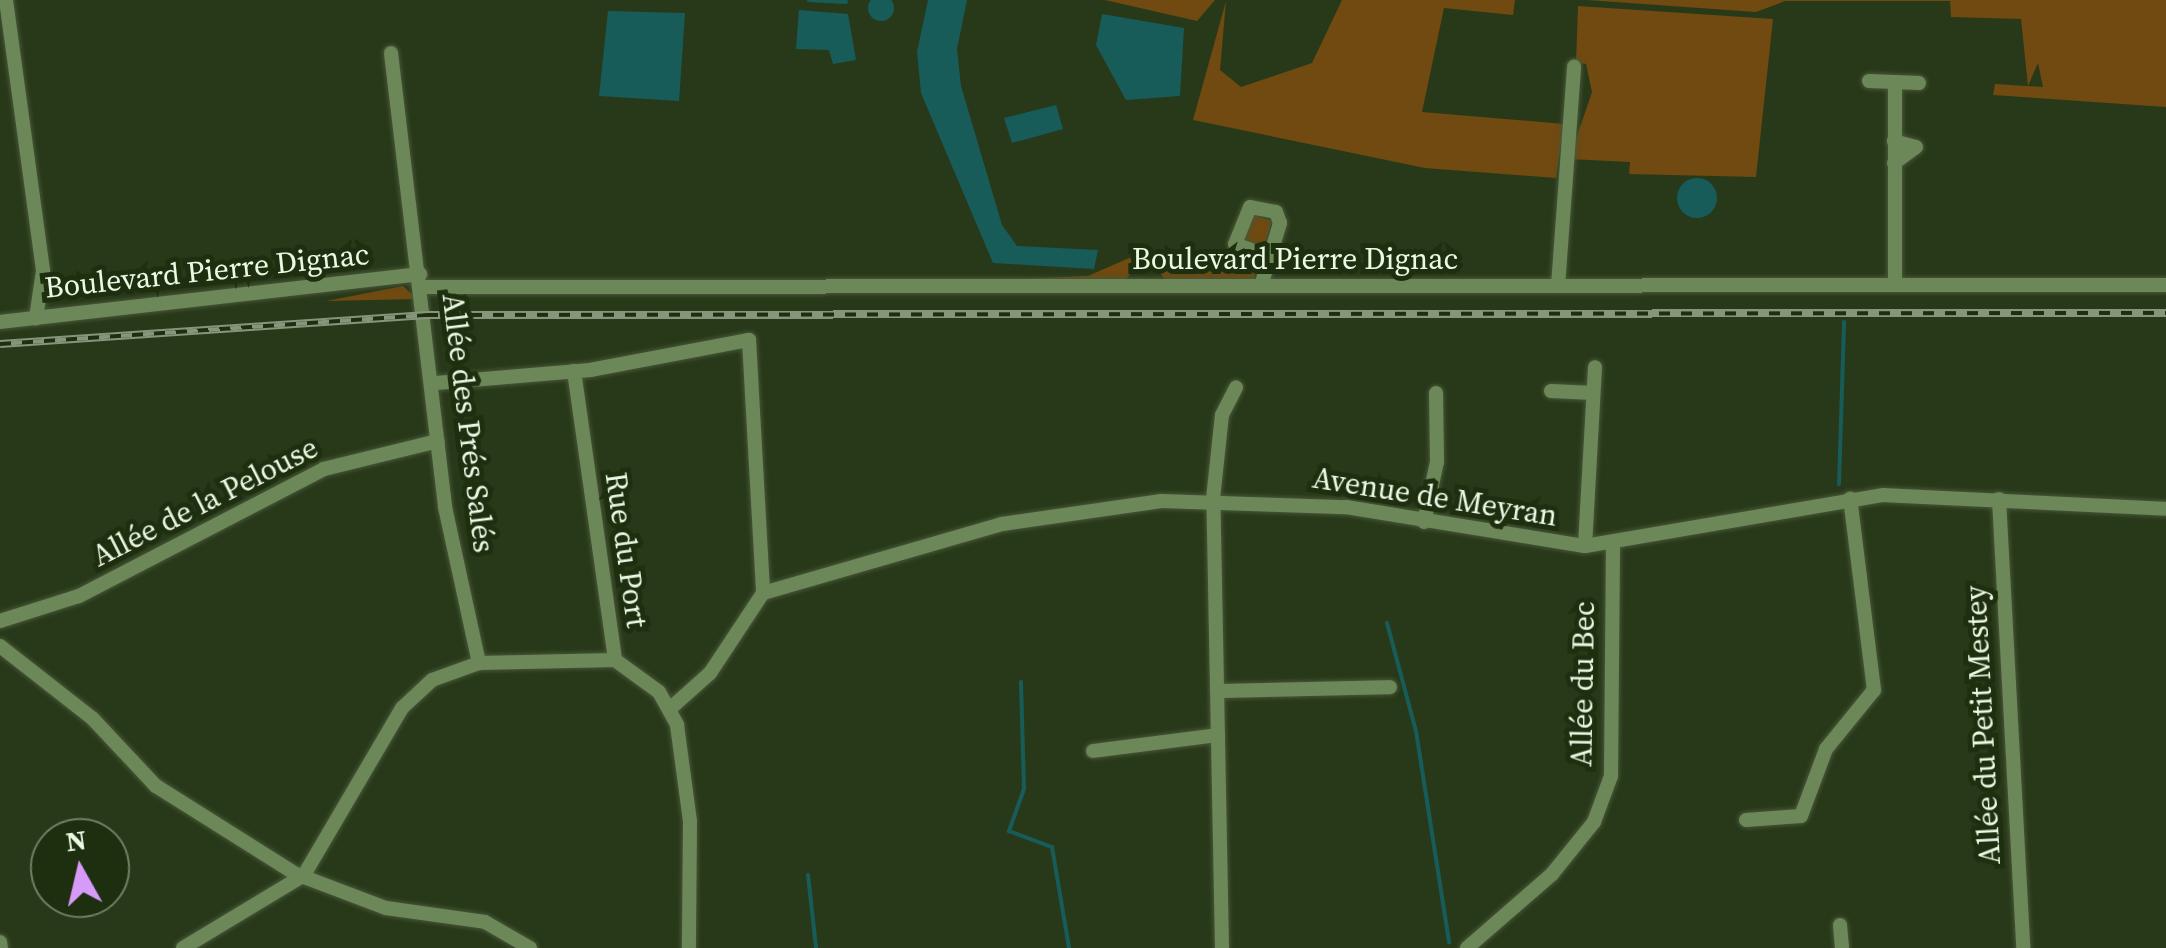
<!DOCTYPE html>
<meta charset="utf-8">
<style>
body{margin:0}
#map{position:relative;width:2166px;height:948px;overflow:hidden;background:#283919;font-family:"Source Serif 4",serif}
div>[style]{position:absolute}
.green>*{inset:0;background:#704a10}
.water>*{inset:0;background:#185c5a}
.round{border-radius:50%}
.stream>*{height:4px;margin:-2px;padding:0 2px;transform-origin:2px;border-radius:2px;background:#185c5a}
.roads{filter:drop-shadow(0 0 2px #475739) drop-shadow(0 0 2px #475739)}
.street>*{height:14px;margin:-7px;padding:0 7px;transform-origin:7px;border-radius:7px;background:#6d8858}
.rail>*{height:8px;margin-top:-4px;transform-origin:0;background:repeating-linear-gradient(90deg,#1e2f0f 0 11px,#87957b 0 22px);box-sizing:border-box;border-block:2px solid #87957b}
span{translate:-50% -50%;white-space:nowrap;text-align:center;line-height:1.15;-webkit-text-stroke:10px #1e2f0f;paint-order:stroke}
.street-label{font-size:30px;color:#ecf7e4}
.north{position:absolute;left:30px;top:818px;width:100px;height:100px;box-sizing:border-box;background:#1e2f0f;border:2px solid #707f64;border-radius:50%;rotate:352deg;font-size:28px;font-weight:700;line-height:40px;text-align:center;color:#ecf7e4}
.north::after{content:'';display:block;margin:auto;width:35px;height:45px;background:#d69bf9;clip-path:polygon(50% 0,100% 100%,50% 72%,0 100%)}
</style>
<div id="map">
<div class="green">
<i style="clip-path:polygon(1105px 0,1215px 0,1197px 21px)"></i>
<i style="clip-path:polygon(1342px 0,1515px 0,1513px 15px,1444px 8px,1422px 112px,1564px 124px,1556px 178px,1425px 168px,1193px 120px,1226px 1px,1220px 70px,1241px 87px,1312px 63px)"></i>
<i style="clip-path:polygon(1587px 0,2166px 0,2166px 107px,1993px 95px,1995px 84px,2043px 87px,2038px 63px,2028px 86px,2021px 19px,1951px 17px,1950px 1px,1785px 1px,1756px 12px)"></i>
<i style="clip-path:polygon(1578px 6px,1773px 19px,1756px 177px,1629px 174px,1630px 162px,1569px 159px,1592px 92px,1586px 64px,1576px 63px)"></i>
<i style="clip-path:polygon(1254px 215px,1272px 221px,1264px 248px,1242px 246px)"></i>
<i style="clip-path:polygon(1129px 258px,1139px 262px,1124px 282px,974px 281px,1088px 276px)"></i>
<i style="clip-path:polygon(1233px 261px,1254px 263px,1255px 279px,1164px 279px,1159px 271px)"></i>
<i style="clip-path:polygon(403px 286px,417px 299px,326px 301px)"></i>
</div>
<div class="water">
<i class="round" style="left:868px;top:-5px;width:26px;height:26px"></i>
<i style="clip-path:polygon(928px 0,967px 0,957px 49px,961px 86px,1002px 225px,1017px 246px,1098px 250px,1094px 269px,993px 263px,921px 93px,917px 52px)"></i>
<i style="clip-path:polygon(799px 10px,848px 14px,856px 60px,833px 64px,829px 50px,796px 49px)"></i>
<i style="clip-path:polygon(608px 11px,685px 13px,679px 101px,599px 96px)"></i>
<i style="clip-path:polygon(1102px 14px,1184px 28px,1180px 96px,1126px 100px,1096px 45px)"></i>
<i style="clip-path:polygon(1056px 105px,1063px 129px,1012px 143px,1004px 118px)"></i>
<i class="round" style="left:1677px;top:178px;width:40px;height:40px"></i>
</div>
<div class="stream">
<i style="left:809px;top:0;width:37px;rotate:3deg"></i>
<i style="left:1839px;top:484px;width:162px;rotate:-88.2deg"></i>
<i style="left:1387px;top:623px;width:112px;rotate:75deg"></i>
<i style="left:1416px;top:731px;width:214px;rotate:81.1deg"></i>
<i style="left:1021px;top:682px;width:107px;rotate:88.4deg"></i>
<i style="left:1024px;top:789px;width:45px;rotate:109.7deg"></i>
<i style="left:1009px;top:831px;width:46px;rotate:20.4deg"></i>
<i style="left:1052px;top:847px;width:102px;rotate:80.4deg"></i>
<i style="left:808px;top:875px;width:73px;rotate:83.7deg"></i>
</div>
<div class="roads">
<div class="street">
<i style="left:6px;top:0;width:274px;rotate:82.2deg"></i>
<i style="left:43px;top:271px;width:48px;rotate:98.5deg"></i>
<i style="left:391px;top:53px;width:457px;rotate:83.2deg"></i>
<i style="left:445px;top:507px;width:160px;rotate:77.7deg"></i>
<i style="left:1869px;top:81px;width:50px;rotate:2.3deg"></i>
<i style="left:1895px;top:82px;width:203px;rotate:90deg"></i>
<i style="left:1894px;top:163px;width:27px;rotate:-36deg"></i>
<i style="left:1916px;top:147px;width:23px;rotate:-165deg"></i>
<i style="left:1261px;top:286px;width:66px;rotate:-73.2deg"></i>
<i style="left:1280px;top:223px;width:12px;rotate:-110deg"></i>
<i style="left:1276px;top:212px;width:26px;rotate:-169deg"></i>
<i style="left:1250px;top:207px;width:40px;rotate:112deg"></i>
<i style="left:1235px;top:244px;width:33px;rotate:20deg"></i>
<i style="left:1558px;top:286px;width:220px;rotate:-85.8deg"></i>
<i style="left:424px;top:287px;width:1742px;rotate:-0.07deg"></i>
<i style="left:0;top:322px;width:423px;rotate:-6.5deg"></i>
<i style="left:574px;top:371px;width:292px;rotate:81.9deg"></i>
<i style="left:436px;top:383px;width:155px;rotate:-4.8deg"></i>
<i style="left:590px;top:370px;width:162px;rotate:-10.7deg"></i>
<i style="left:749px;top:340px;width:253px;rotate:86.8deg"></i>
<i style="left:763px;top:593px;width:96px;rotate:123.5deg"></i>
<i style="left:710px;top:673px;width:51px;rotate:138.2deg"></i>
<i style="left:1551px;top:391px;width:42px;rotate:2.7deg"></i>
<i style="left:1999px;top:499px;width:450px;rotate:86.9deg"></i>
<i style="left:1424px;top:522px;width:61px;rotate:-77.8deg"></i>
<i style="left:1437px;top:462px;width:69px;rotate:-90.8deg"></i>
<i style="left:1585px;top:546px;width:179px;rotate:-86.8deg"></i>
<i style="left:763px;top:593px;width:249px;rotate:-16.1deg"></i>
<i style="left:1002px;top:524px;width:161px;rotate:-8.2deg"></i>
<i style="left:1161px;top:501px;width:185px;rotate:1.9deg"></i>
<i style="left:1346px;top:507px;width:242px;rotate:9.3deg"></i>
<i style="left:1585px;top:546px;width:303px;rotate:-9.7deg"></i>
<i style="left:1884px;top:495px;width:282px;rotate:2.8deg"></i>
<i style="left:0;top:621px;width:83px;rotate:-17.6deg"></i>
<i style="left:79px;top:596px;width:276px;rotate:-27.4deg"></i>
<i style="left:324px;top:469px;width:117px;rotate:-13.8deg"></i>
<i style="left:0;top:646px;width:118px;rotate:38.1deg"></i>
<i style="left:93px;top:719px;width:92px;rotate:46.8deg"></i>
<i style="left:156px;top:786px;width:165px;rotate:32.2deg"></i>
<i style="left:296px;top:874px;width:96px;rotate:20.7deg"></i>
<i style="left:386px;top:908px;width:100px;rotate:8deg"></i>
<i style="left:485px;top:922px;width:52px;rotate:30deg"></i>
<i style="left:1217px;top:691px;width:173px;rotate:-1.3deg"></i>
<i style="left:1093px;top:751px;width:126px;rotate:-7.3deg"></i>
<i style="left:1746px;top:820px;width:55px;rotate:-4.2deg"></i>
<i style="left:1801px;top:816px;width:72px;rotate:-69.5deg"></i>
<i style="left:1826px;top:749px;width:76px;rotate:-50.9deg"></i>
<i style="left:1874px;top:690px;width:193px;rotate:-97.1deg"></i>
<i style="left:1840px;top:925px;width:23px;rotate:85deg"></i>
<i style="left:0;top:942px;width:6px;rotate:81deg"></i>
<i style="left:183px;top:948px;width:141px;rotate:-31.1deg"></i>
<i style="left:304px;top:875px;width:194px;rotate:-59.6deg"></i>
<i style="left:402px;top:708px;width:41px;rotate:-43deg"></i>
<i style="left:432px;top:680px;width:50px;rotate:-19.9deg"></i>
<i style="left:479px;top:663px;width:136px;rotate:-1.3deg"></i>
<i style="left:615px;top:660px;width:54px;rotate:36deg"></i>
<i style="left:659px;top:692px;width:38px;rotate:61deg"></i>
<i style="left:677px;top:725px;width:97px;rotate:82.3deg"></i>
<i style="left:690px;top:821px;width:127px;rotate:90.5deg"></i>
<i style="left:1222px;top:948px;width:449px;rotate:-91.1deg"></i>
<i style="left:1213px;top:499px;width:84px;rotate:-83.9deg"></i>
<i style="left:1222px;top:415px;width:31px;rotate:-63deg"></i>
<i style="left:1467px;top:948px;width:113px;rotate:-41deg"></i>
<i style="left:1552px;top:874px;width:67px;rotate:-51.1deg"></i>
<i style="left:1594px;top:822px;width:49px;rotate:-69.7deg"></i>
<i style="left:1611px;top:776px;width:232px;rotate:-89.5deg"></i>
</div>
</div>
<div class="rail">
<i style="left:0;top:344px;width:428px;rotate:-3.9deg"></i>
<i style="left:427px;top:315px;width:1739px;rotate:-0.07deg"></i>
</div>
<div class="street-label">
<span style="left:1295px;top:259px">Boulevard Pierre Dignac</span>
<span style="left:207px;top:271px;rotate:-6deg">Boulevard Pierre Dignac</span>
<span style="left:468px;top:423px;rotate:83deg">Allée des Prés Salés</span>
<span style="left:1435px;top:497px;rotate:9deg">Avenue de Meyran</span>
<span style="left:205px;top:502px;rotate:-27deg">Allée de la Pelouse</span>
<span style="left:626px;top:550px;rotate:82deg">Rue du Port</span>
<span style="left:1583px;top:684px;rotate:-89deg">Allée du Bec</span>
<span style="left:1983px;top:725px;rotate:-93deg">Allée du Petit Mestey</span>
</div>
<div class="north">N</div>
</div>
